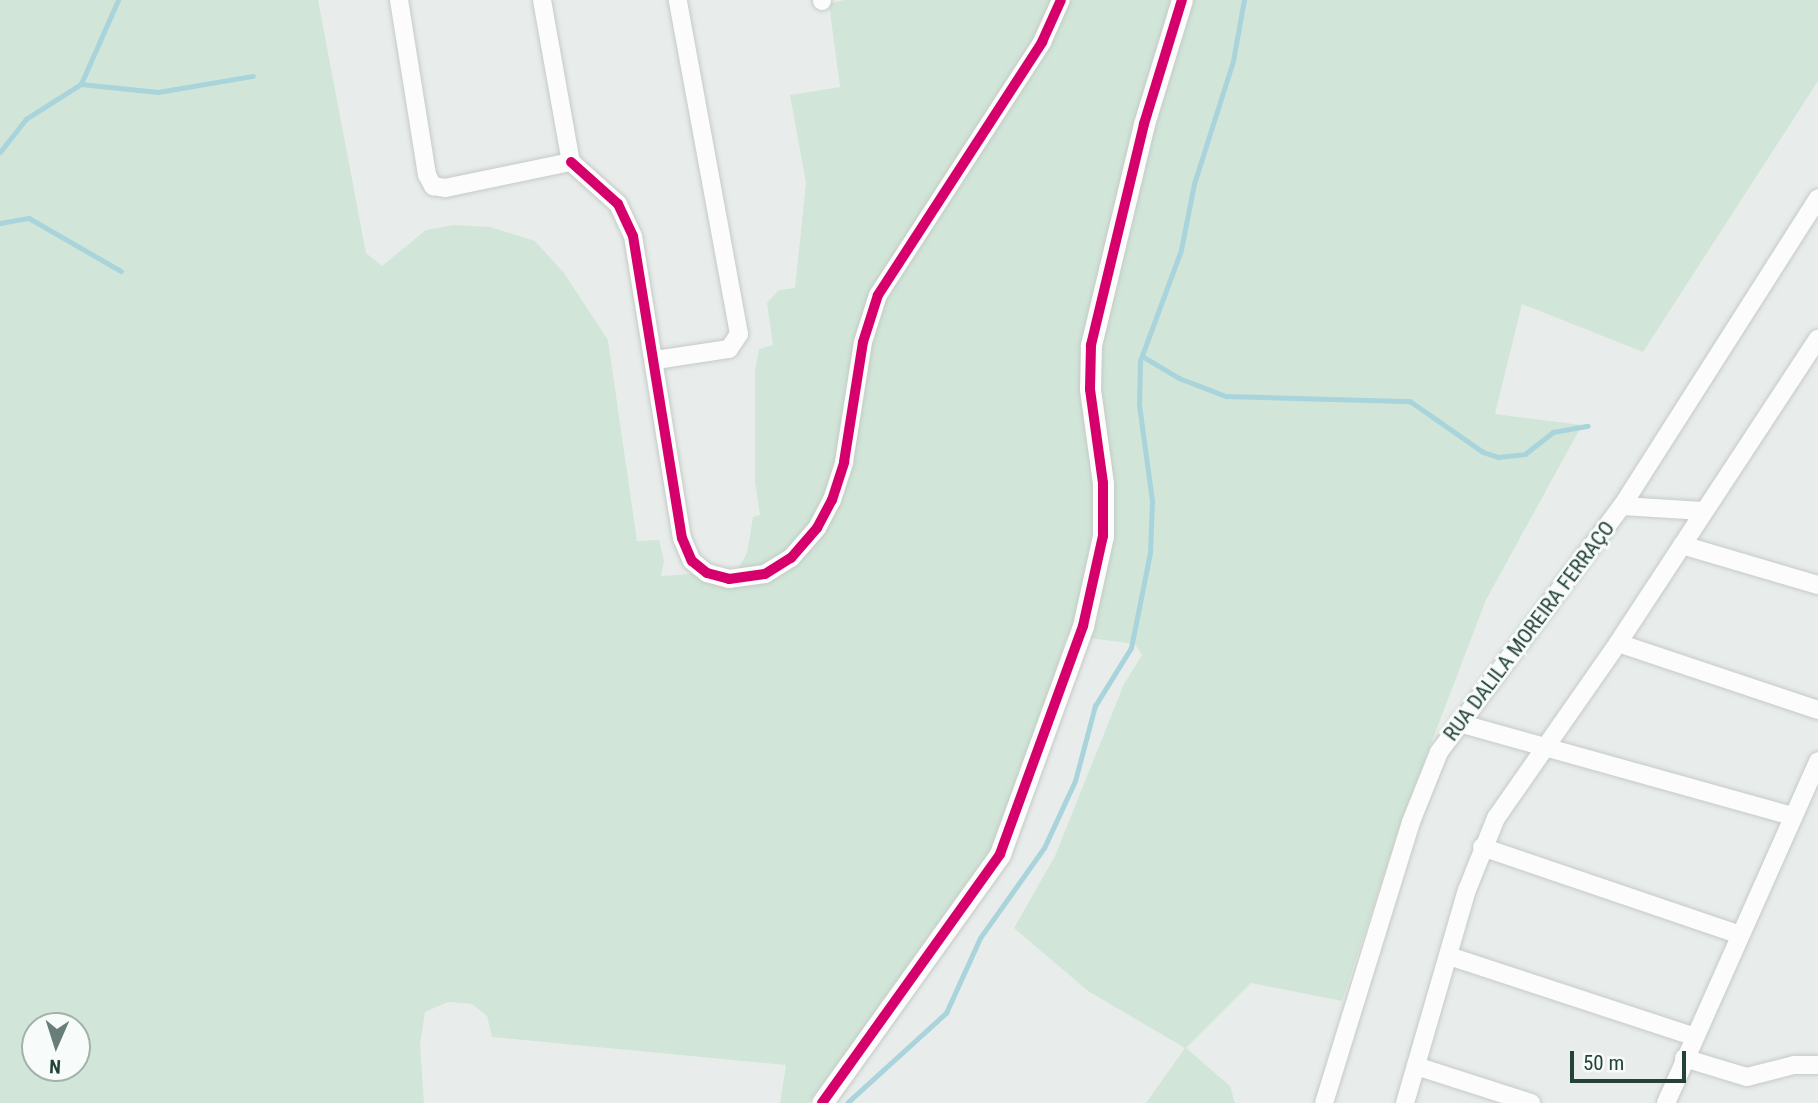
<!DOCTYPE html>
<meta charset="utf-8">
<style>
body{margin:0}
#map{position:relative;width:1818px;height:1103px;overflow:hidden;background:#e8edeb;font-family:"Roboto Condensed",sans-serif}
div>[style]{position:absolute}
.green>*{inset:0;background:#d1e6d8}
.stream>*{height:4.5px;margin:-2.25px;padding:0 2.25px;transform-origin:2.25px;border-radius:2.25px;background:#a9d4db}
.roads{filter:drop-shadow(0 0 2px #c5cac8) drop-shadow(0 0 2px #c5cac8)}
.minor>*{height:18px;margin:-9px;padding:0 9px;transform-origin:9px;border-radius:9px;background:#fcfcfc}
.tertiary>*{height:21px;margin:-10.5px;padding:0 10.5px;transform-origin:10.5px;border-radius:10.5px;background:#fcfcfc}
.cycleway>*{height:10px;margin:-5px;padding:0 5px;transform-origin:5px;border-radius:5px;background:#d6006c}
span{translate:-50% -50%;white-space:nowrap;text-align:center;line-height:1.15;-webkit-text-stroke:6px #f7fbf9;paint-order:stroke}
.street-label{font-size:21px;color:#24423a}
.north{position:absolute;left:21px;top:1012px;width:70px;height:70px;box-sizing:border-box;background:#f7fbf9;border:2px solid #a3b1ad;border-radius:50%;rotate:183deg;font-size:19px;font-weight:700;line-height:28px;text-align:center;color:#24423a}
.north::after{content:'';display:block;margin:auto;width:24px;height:32px;background:#697e78;clip-path:polygon(50% 0,100% 100%,50% 72%,0 100%)}
.scale{position:absolute;left:1570px;top:1051px;width:116px;height:32px;box-sizing:border-box;border:4px solid #24423a;border-top:0;padding-left:9px;font-size:21px;line-height:24px;white-space:nowrap;color:#24423a;-webkit-text-stroke:5px #f7fbf9;paint-order:stroke}
</style>
<div id="map">
<div class="green">
<i style="clip-path:polygon(evenodd,0 0,318px 0,366px 253px,382px 266px,426px 230px,454px 225px,490px 227px,535px 241px,564px 273px,608px 340px,637px 541px,659px 540px,664px 561px,661px 576px,737px 571px,747px 553px,753px 517px,760px 515px,755px 482px,755px 371px,759px 349px,773px 345px,767px 303px,779px 290px,795px 288px,806px 183px,790px 95px,840px 87px,829px 4px,844px 0,1818px 0,1818px 81px,1643px 352px,1522px 304px,1495px 414px,1582px 425px,1486px 600px,1404px 814px,1342px 1001px,1251px 983px,1186px 1048px,1230px 1086px,1235px 1103px,1146px 1103px,1185px 1048px,1088px 991px,1014px 928px,1055px 856px,1124px 684px,1142px 655px,1135px 644px,1067px 635px,1019px 794px,975px 881px,808px 1103px,780px 1103px,786px 1065px,492px 1037px,487px 1016px,472px 1004px,448px 1002px,425px 1012px,420px 1044px,424px 1103px,0 1103px,0 0,35px 1026px,77px 1026px,77px 1068px,35px 1068px,35px 1026px)"></i>
</div>
<div class="stream">
<i style="left:81px;top:84px;width:77px;rotate:5.9deg"></i>
<i style="left:158px;top:92px;width:96px;rotate:-9.6deg"></i>
<i style="left:0;top:152px;width:42px;rotate:-51.8deg"></i>
<i style="left:26px;top:119px;width:65px;rotate:-32.5deg"></i>
<i style="left:81px;top:84px;width:92px;rotate:-66.2deg"></i>
<i style="left:0;top:223px;width:29px;rotate:-10deg"></i>
<i style="left:29px;top:218px;width:106px;rotate:29.9deg"></i>
<i style="left:1142px;top:356px;width:43px;rotate:30.7deg"></i>
<i style="left:1179px;top:378px;width:50px;rotate:21deg"></i>
<i style="left:1226px;top:396px;width:184px;rotate:1.6deg"></i>
<i style="left:1410px;top:401px;width:89px;rotate:34.9deg"></i>
<i style="left:1483px;top:452px;width:16px;rotate:18deg"></i>
<i style="left:1498px;top:457px;width:27px;rotate:-6deg"></i>
<i style="left:1525px;top:454px;width:36px;rotate:-38deg"></i>
<i style="left:1553px;top:432px;width:35px;rotate:-10deg"></i>
<i style="left:847px;top:1103px;width:134px;rotate:-42.3deg"></i>
<i style="left:946px;top:1013px;width:82px;rotate:-65.6deg"></i>
<i style="left:980px;top:938px;width:110px;rotate:-54.6deg"></i>
<i style="left:1044px;top:848px;width:74px;rotate:-65.2deg"></i>
<i style="left:1075px;top:781px;width:78px;rotate:-75.1deg"></i>
<i style="left:1095px;top:706px;width:68px;rotate:-58.2deg"></i>
<i style="left:1131px;top:648px;width:97px;rotate:-78.7deg"></i>
<i style="left:1150px;top:553px;width:52px;rotate:-87.8deg"></i>
<i style="left:1152px;top:501px;width:97px;rotate:-97.7deg"></i>
<i style="left:1139px;top:405px;width:44px;rotate:-88.7deg"></i>
<i style="left:1140px;top:361px;width:118px;rotate:-69.7deg"></i>
<i style="left:1181px;top:250px;width:67px;rotate:-78.9deg"></i>
<i style="left:1194px;top:184px;width:129px;rotate:-72.4deg"></i>
<i style="left:1233px;top:61px;width:62px;rotate:-79.8deg"></i>
</div>
<div class="roads">
<div class="minor">
<i style="left:399px;top:0;width:177px;rotate:80.9deg"></i>
<i style="left:427px;top:175px;width:13px;rotate:61deg"></i>
<i style="left:433px;top:186px;width:12px;rotate:9deg"></i>
<i style="left:445px;top:188px;width:129px;rotate:-11.7deg"></i>
<i style="left:542px;top:0;width:165px;rotate:79.9deg"></i>
<i style="left:822px;top:0;width:1px;rotate:90deg"></i>
<i style="left:571px;top:162px;width:63px;rotate:41.8deg"></i>
<i style="left:618px;top:204px;width:35px;rotate:65deg"></i>
<i style="left:633px;top:236px;width:306px;rotate:80.8deg"></i>
<i style="left:682px;top:538px;width:25px;rotate:67deg"></i>
<i style="left:692px;top:561px;width:19px;rotate:39deg"></i>
<i style="left:707px;top:573px;width:23px;rotate:15deg"></i>
<i style="left:729px;top:579px;width:36px;rotate:-8deg"></i>
<i style="left:765px;top:574px;width:31px;rotate:-32deg"></i>
<i style="left:791px;top:558px;width:40px;rotate:-49deg"></i>
<i style="left:817px;top:528px;width:32px;rotate:-62deg"></i>
<i style="left:832px;top:500px;width:40px;rotate:-72deg"></i>
<i style="left:844px;top:462px;width:121px;rotate:-81deg"></i>
<i style="left:863px;top:342px;width:49px;rotate:-72.3deg"></i>
<i style="left:878px;top:295px;width:302px;rotate:-57deg"></i>
<i style="left:1042px;top:42px;width:46px;rotate:-65.7deg"></i>
<i style="left:656px;top:360px;width:74px;rotate:-8.6deg"></i>
<i style="left:729px;top:349px;width:18px;rotate:-56deg"></i>
<i style="left:739px;top:334px;width:340px;rotate:-100.4deg"></i>
<i style="left:1622px;top:506px;width:81px;rotate:3.5deg"></i>
<i style="left:1682px;top:545px;width:142px;rotate:16.4deg"></i>
<i style="left:1618px;top:643px;width:211px;rotate:18.5deg"></i>
<i style="left:1459px;top:723px;width:347px;rotate:15.6deg"></i>
<i style="left:1482px;top:847px;width:273px;rotate:18.8deg"></i>
<i style="left:1449px;top:956px;width:257px;rotate:18.2deg"></i>
<i style="left:1684px;top:1058px;width:66px;rotate:16.8deg"></i>
<i style="left:1747px;top:1077px;width:49px;rotate:-14.3deg"></i>
<i style="left:1794px;top:1065px;width:24px"></i>
<i style="left:1416px;top:1066px;width:121px;rotate:17.8deg"></i>
<i style="left:1324px;top:1103px;width:294px;rotate:-72.8deg"></i>
<i style="left:1411px;top:822px;width:75px;rotate:-68.2deg"></i>
<i style="left:1439px;top:752px;width:307px;rotate:-53.4deg"></i>
<i style="left:1622px;top:506px;width:365px;rotate:-57.5deg"></i>
<i style="left:1405px;top:1103px;width:222px;rotate:-73.8deg"></i>
<i style="left:1467px;top:890px;width:78px;rotate:-68.1deg"></i>
<i style="left:1496px;top:818px;width:213px;rotate:-55.1deg"></i>
<i style="left:1618px;top:643px;width:364px;rotate:-56.7deg"></i>
<i style="left:1666px;top:1103px;width:374px;rotate:-66deg"></i>
</div>
<div class="tertiary">
<i style="left:822px;top:1103px;width:306px;rotate:-54.4deg"></i>
<i style="left:1000px;top:854px;width:243px;rotate:-70deg"></i>
<i style="left:1083px;top:626px;width:92px;rotate:-77.5deg"></i>
<i style="left:1103px;top:536px;width:53px;rotate:-90deg"></i>
<i style="left:1103px;top:483px;width:95px;rotate:-97.9deg"></i>
<i style="left:1090px;top:389px;width:44px;rotate:-88.7deg"></i>
<i style="left:1091px;top:345px;width:227px;rotate:-76.5deg"></i>
<i style="left:1144px;top:124px;width:130px;rotate:-73deg"></i>
</div>
</div>
<div class="cycleway">
<i style="left:571px;top:162px;width:63px;rotate:41.8deg"></i>
<i style="left:618px;top:204px;width:35px;rotate:65deg"></i>
<i style="left:633px;top:236px;width:306px;rotate:80.8deg"></i>
<i style="left:682px;top:538px;width:25px;rotate:67deg"></i>
<i style="left:692px;top:561px;width:19px;rotate:39deg"></i>
<i style="left:707px;top:573px;width:23px;rotate:15deg"></i>
<i style="left:729px;top:579px;width:36px;rotate:-8deg"></i>
<i style="left:765px;top:574px;width:31px;rotate:-32deg"></i>
<i style="left:791px;top:558px;width:40px;rotate:-49deg"></i>
<i style="left:817px;top:528px;width:32px;rotate:-62deg"></i>
<i style="left:832px;top:500px;width:40px;rotate:-72deg"></i>
<i style="left:844px;top:462px;width:121px;rotate:-81deg"></i>
<i style="left:863px;top:342px;width:49px;rotate:-72.3deg"></i>
<i style="left:878px;top:295px;width:302px;rotate:-57deg"></i>
<i style="left:1042px;top:42px;width:46px;rotate:-65.7deg"></i>
<i style="left:822px;top:1103px;width:306px;rotate:-54.4deg"></i>
<i style="left:1000px;top:854px;width:243px;rotate:-70deg"></i>
<i style="left:1083px;top:626px;width:92px;rotate:-77.5deg"></i>
<i style="left:1103px;top:536px;width:53px;rotate:-90deg"></i>
<i style="left:1103px;top:483px;width:95px;rotate:-97.9deg"></i>
<i style="left:1090px;top:389px;width:44px;rotate:-88.7deg"></i>
<i style="left:1091px;top:345px;width:227px;rotate:-76.5deg"></i>
<i style="left:1144px;top:124px;width:130px;rotate:-73deg"></i>
</div>
<div class="street-label">
<span style="left:1529px;top:631px;rotate:-53deg">RUA DALILA MOREIRA FERRAÇO</span>
</div>
<div class="north">N</div>
<div class="scale">50 m</div>
</div>
